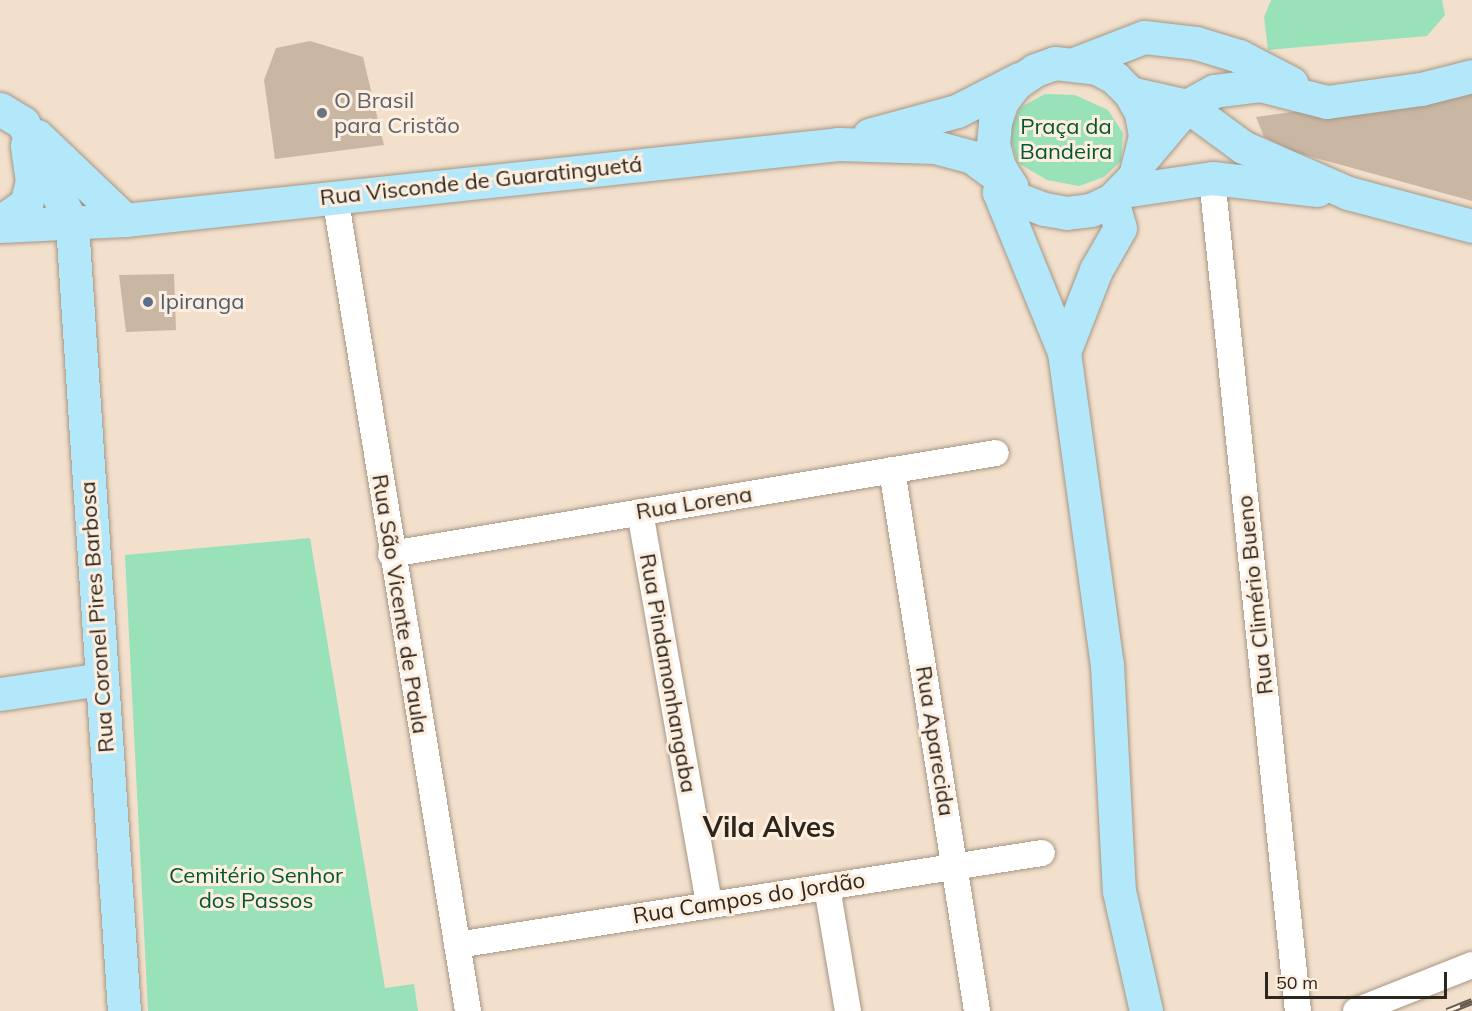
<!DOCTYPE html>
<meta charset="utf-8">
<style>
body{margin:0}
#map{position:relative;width:1472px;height:1011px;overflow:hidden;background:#f2e0cc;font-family:Mulish,sans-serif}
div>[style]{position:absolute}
.green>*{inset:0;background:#98e1b9}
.building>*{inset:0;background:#c9b7a4}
.roads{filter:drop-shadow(0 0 2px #a79684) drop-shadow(0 0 2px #a79684)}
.street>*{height:26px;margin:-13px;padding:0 13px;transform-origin:13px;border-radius:13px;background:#fff}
.secondary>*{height:33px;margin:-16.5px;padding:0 16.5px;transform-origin:16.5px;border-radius:16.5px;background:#b3e7fa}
.rail>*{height:7px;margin-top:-3.5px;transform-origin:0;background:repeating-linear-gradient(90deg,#fdeede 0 14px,#645a50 0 28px);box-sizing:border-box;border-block:2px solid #645a50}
.dots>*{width:16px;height:16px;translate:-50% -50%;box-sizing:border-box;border:3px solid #fdeede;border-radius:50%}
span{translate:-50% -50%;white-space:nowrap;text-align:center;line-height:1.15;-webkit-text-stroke:6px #fdeede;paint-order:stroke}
.worship-label{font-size:22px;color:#5b616d}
.left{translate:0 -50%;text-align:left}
.park-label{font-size:22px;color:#015737}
.street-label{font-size:22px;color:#2d261f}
.service-label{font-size:22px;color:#4e5e75}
.district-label{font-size:28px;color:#2d261f;font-weight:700}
.scale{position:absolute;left:1265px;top:972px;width:182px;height:27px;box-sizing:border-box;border:3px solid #2d261f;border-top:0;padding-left:8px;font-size:18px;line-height:21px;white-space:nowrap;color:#2d261f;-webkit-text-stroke:4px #fdeede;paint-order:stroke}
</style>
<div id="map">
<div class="green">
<i style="clip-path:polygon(1271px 0,1442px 0,1445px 15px,1427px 36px,1268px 50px,1264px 17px)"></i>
<i style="clip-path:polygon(1045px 94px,1075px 95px,1108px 110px,1123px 133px,1121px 161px,1104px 177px,1079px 186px,1047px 180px,1018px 163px,1008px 133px,1021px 107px)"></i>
<i style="clip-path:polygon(310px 538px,385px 988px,414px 984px,418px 1011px,148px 1011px,125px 555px)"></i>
</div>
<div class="building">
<i style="clip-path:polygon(310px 41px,363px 57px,384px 145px,275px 159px,264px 80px,276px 48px)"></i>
<i style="clip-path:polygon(1472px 87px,1472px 201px,1294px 152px,1264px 137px,1256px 117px)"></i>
<i style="clip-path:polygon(174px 274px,176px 330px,126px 332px,119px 275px)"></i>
</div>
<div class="roads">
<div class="street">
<i style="left:1212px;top:178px;width:837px;rotate:84.11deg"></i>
<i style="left:335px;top:196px;width:826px;rotate:80.73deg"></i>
<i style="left:892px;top:470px;width:548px;rotate:81.07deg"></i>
<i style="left:640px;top:512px;width:399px;rotate:80deg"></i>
<i style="left:391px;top:554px;width:613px;rotate:-9.48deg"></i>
<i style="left:827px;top:887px;width:126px;rotate:80.4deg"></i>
<i style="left:457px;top:945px;width:592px;rotate:-8.94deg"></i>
<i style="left:1356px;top:1011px;width:125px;rotate:-21.6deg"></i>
</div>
<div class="secondary">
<i style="left:1055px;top:63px;width:42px;rotate:6.8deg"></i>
<i style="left:1097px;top:68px;width:21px;rotate:29deg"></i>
<i style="left:1115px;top:78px;width:21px;rotate:45deg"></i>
<i style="left:1130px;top:93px;width:23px;rotate:61deg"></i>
<i style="left:1141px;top:113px;width:23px;rotate:80deg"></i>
<i style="left:1145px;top:136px;width:41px;rotate:104deg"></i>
<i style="left:1135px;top:176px;width:33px;rotate:134deg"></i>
<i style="left:1112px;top:200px;width:23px;rotate:155deg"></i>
<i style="left:1091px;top:210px;width:24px;rotate:173deg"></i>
<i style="left:1067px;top:213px;width:23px;rotate:-170deg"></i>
<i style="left:1044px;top:209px;width:48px;rotate:-159.3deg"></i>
<i style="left:999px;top:192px;width:13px;rotate:-27deg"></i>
<i style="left:1011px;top:186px;width:22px;rotate:-122deg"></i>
<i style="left:999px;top:167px;width:23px;rotate:-105deg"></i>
<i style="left:993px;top:145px;width:23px;rotate:-85deg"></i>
<i style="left:995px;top:122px;width:22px;rotate:-72deg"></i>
<i style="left:1002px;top:101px;width:23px;rotate:-52deg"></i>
<i style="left:1016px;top:83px;width:23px;rotate:-34deg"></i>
<i style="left:1035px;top:70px;width:21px;rotate:-19deg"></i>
<i style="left:1077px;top:63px;width:72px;rotate:-21.2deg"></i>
<i style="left:1144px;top:37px;width:52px;rotate:6.6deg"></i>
<i style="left:1196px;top:43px;width:45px;rotate:16.8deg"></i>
<i style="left:1239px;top:56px;width:59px;rotate:27.4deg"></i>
<i style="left:1130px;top:93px;width:58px;rotate:12.8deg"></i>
<i style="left:1187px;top:106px;width:69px;rotate:36.2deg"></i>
<i style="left:1243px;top:147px;width:115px;rotate:23.7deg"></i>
<i style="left:1348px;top:193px;width:128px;rotate:14.9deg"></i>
<i style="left:0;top:109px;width:27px;rotate:31deg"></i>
<i style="left:23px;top:123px;width:112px;rotate:64.1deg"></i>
<i style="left:72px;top:224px;width:789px;rotate:86.22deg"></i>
<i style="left:869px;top:135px;width:91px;rotate:-15.3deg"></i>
<i style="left:957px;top:111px;width:70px;rotate:-27.3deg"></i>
<i style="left:37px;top:136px;width:122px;rotate:43.7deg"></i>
<i style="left:1142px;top:159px;width:70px;rotate:-49.7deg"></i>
<i style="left:1187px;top:106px;width:31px;rotate:-29deg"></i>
<i style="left:1214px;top:91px;width:46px;rotate:-7.4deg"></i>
<i style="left:1260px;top:85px;width:69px;rotate:14.2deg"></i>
<i style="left:1327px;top:102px;width:95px;rotate:-7.9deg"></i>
<i style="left:1421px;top:89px;width:53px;rotate:-14.3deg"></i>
<i style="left:1123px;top:191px;width:90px;rotate:-8.3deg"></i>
<i style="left:1212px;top:178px;width:106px;rotate:6.5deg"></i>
<i style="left:999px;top:192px;width:173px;rotate:67.9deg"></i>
<i style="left:1064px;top:352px;width:315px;rotate:82.2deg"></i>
<i style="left:1107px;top:664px;width:227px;rotate:87deg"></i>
<i style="left:1119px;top:891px;width:123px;rotate:77.3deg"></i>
<i style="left:0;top:222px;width:32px;rotate:-35deg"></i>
<i style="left:26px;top:204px;width:23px;rotate:-75deg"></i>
<i style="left:32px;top:182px;width:37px;rotate:-98deg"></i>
<i style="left:0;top:226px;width:125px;rotate:-2.7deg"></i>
<i style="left:125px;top:220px;width:717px;rotate:-6.08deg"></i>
<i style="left:838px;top:144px;width:97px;rotate:1.8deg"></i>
<i style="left:935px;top:147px;width:38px;rotate:15deg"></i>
<i style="left:972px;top:157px;width:49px;rotate:36.6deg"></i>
<i style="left:1064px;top:352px;width:88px;rotate:-68.7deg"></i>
<i style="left:1096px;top:270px;width:48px;rotate:-60.3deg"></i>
<i style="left:1120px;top:228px;width:29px;rotate:-106deg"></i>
<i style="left:0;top:694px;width:103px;rotate:-8.4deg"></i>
</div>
</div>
<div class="rail">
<i style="left:1447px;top:1011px;width:27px;rotate:-22deg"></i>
</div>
<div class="dots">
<i style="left:322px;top:113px;background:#6b7280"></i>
<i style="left:148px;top:302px;background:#5c6f8a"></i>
</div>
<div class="worship-label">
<span class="left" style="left:334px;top:113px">O Brasil<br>para Cristão</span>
</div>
<div class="park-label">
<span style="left:1066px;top:139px">Praça da<br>Bandeira</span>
<span style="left:256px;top:888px">Cemitério Senhor<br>dos Passos</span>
</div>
<div class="street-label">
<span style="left:481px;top:181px;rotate:-6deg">Rua Visconde de Guaratinguetá</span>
<span style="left:694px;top:503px;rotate:-9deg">Rua Lorena</span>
<span style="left:1255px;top:595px;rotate:-96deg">Rua Climério Bueno</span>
<span style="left:400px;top:604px;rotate:81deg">Rua São Vicente de Paula</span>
<span style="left:97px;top:617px;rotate:-94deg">Rua Coronel Pires Barbosa</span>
<span style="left:668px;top:673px;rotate:80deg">Rua Pindamonhangaba</span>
<span style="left:935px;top:741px;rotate:81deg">Rua Aparecida</span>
<span style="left:749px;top:898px;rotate:-9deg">Rua Campos do Jordão</span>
</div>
<div class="service-label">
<span class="left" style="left:160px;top:302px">Ipiranga</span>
</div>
<div class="district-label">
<span style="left:769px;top:827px">Vila Alves</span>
</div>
<div class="scale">50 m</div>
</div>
